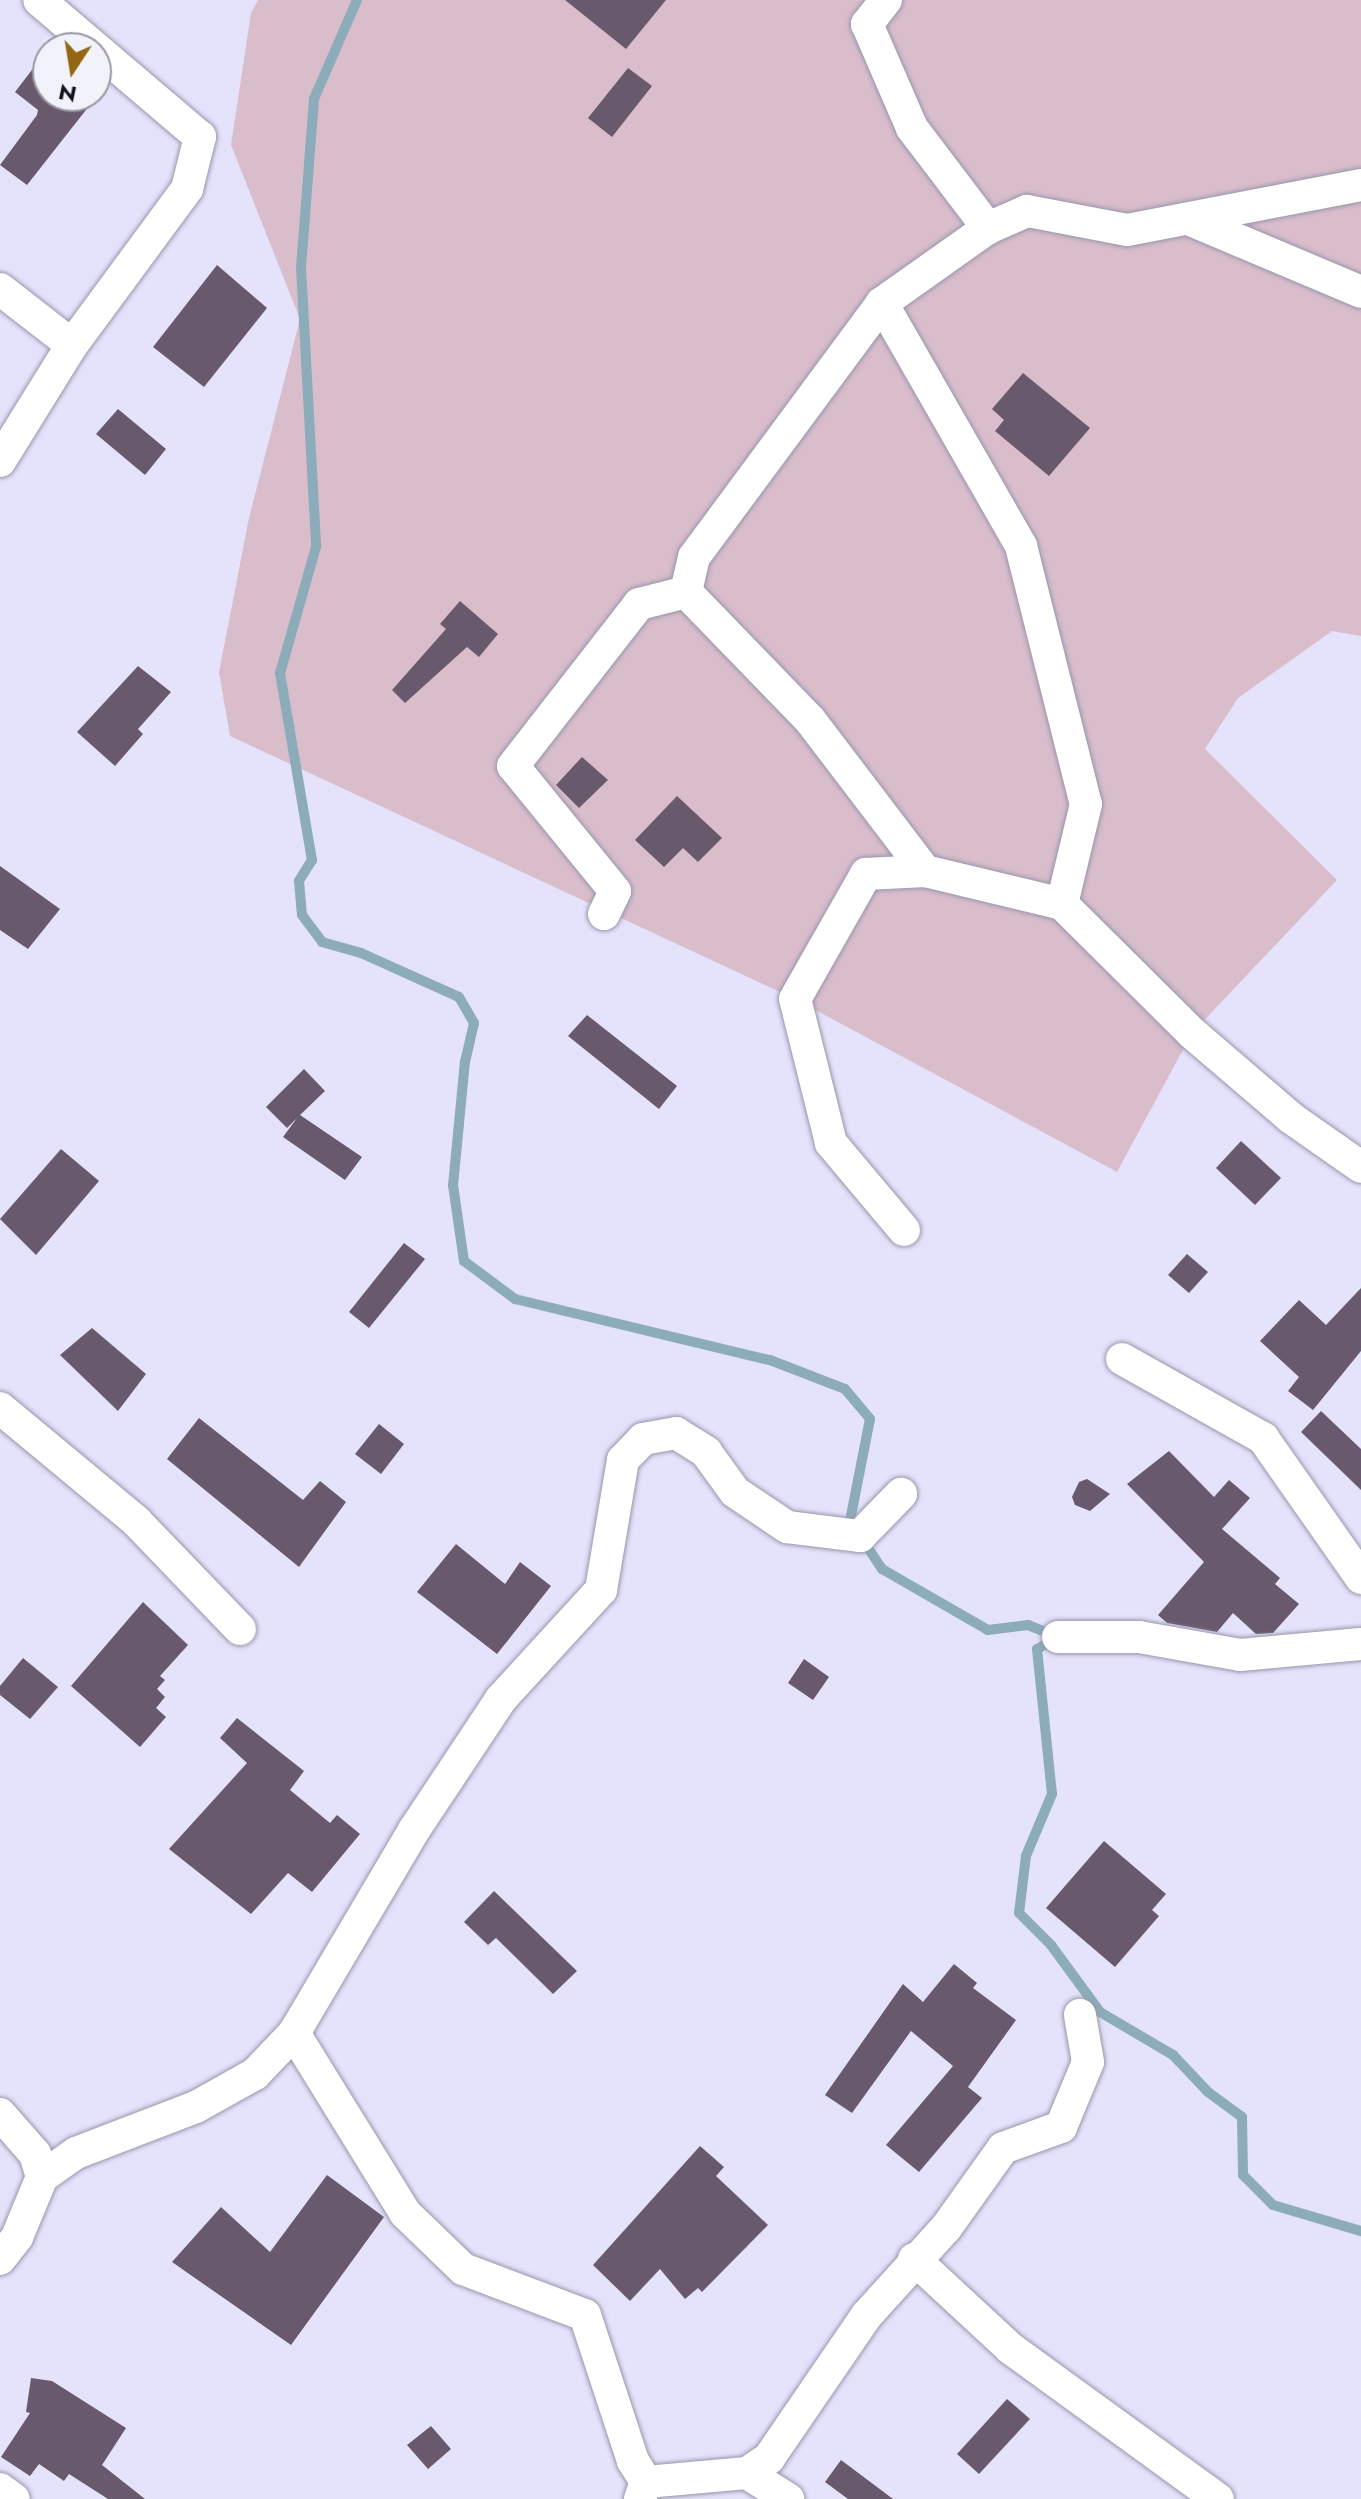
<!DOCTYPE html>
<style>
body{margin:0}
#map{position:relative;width:1361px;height:2499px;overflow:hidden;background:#e4e3fb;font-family:Jost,sans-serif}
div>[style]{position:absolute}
.green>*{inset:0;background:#d9bdcb}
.stream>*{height:10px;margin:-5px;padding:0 5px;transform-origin:5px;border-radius:5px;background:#8dacba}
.building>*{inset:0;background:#685a6c}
.roads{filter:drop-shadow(0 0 2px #9796ac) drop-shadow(0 0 2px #9796ac)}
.street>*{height:32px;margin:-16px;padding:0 16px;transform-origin:16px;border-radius:16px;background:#fff}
span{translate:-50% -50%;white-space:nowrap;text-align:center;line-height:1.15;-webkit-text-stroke:8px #f2f2fb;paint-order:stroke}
.north{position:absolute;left:32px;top:32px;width:80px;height:80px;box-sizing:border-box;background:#f2f2fb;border:2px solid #9999a2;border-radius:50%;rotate:192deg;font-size:22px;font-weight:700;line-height:32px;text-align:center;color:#14141c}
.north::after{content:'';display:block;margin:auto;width:28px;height:36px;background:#936613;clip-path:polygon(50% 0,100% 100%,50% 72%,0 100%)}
</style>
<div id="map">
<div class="green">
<i style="clip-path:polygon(258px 0,1361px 0,1361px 636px,1332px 631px,1238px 698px,1205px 749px,1337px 880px,1192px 1033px,1117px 1172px,795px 999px,230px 736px,219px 672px,249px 518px,300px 319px,231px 145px,251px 13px)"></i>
</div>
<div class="stream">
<i style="left:357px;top:0;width:108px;rotate:113.5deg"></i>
<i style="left:314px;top:99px;width:169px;rotate:94.4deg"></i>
<i style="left:301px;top:267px;width:280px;rotate:86.9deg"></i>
<i style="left:316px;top:547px;width:131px;rotate:105.9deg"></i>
<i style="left:280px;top:673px;width:190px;rotate:80.3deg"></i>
<i style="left:312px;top:860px;width:25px;rotate:122deg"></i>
<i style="left:299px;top:881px;width:34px;rotate:85deg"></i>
<i style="left:302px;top:915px;width:34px;rotate:53deg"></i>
<i style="left:322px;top:942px;width:41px;rotate:15.8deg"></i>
<i style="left:361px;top:953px;width:107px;rotate:24.2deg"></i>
<i style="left:459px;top:997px;width:30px;rotate:60deg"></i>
<i style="left:474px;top:1023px;width:39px;rotate:103deg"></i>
<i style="left:465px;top:1061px;width:125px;rotate:95.5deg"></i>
<i style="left:453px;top:1185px;width:77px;rotate:81.8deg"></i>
<i style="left:464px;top:1261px;width:64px;rotate:36.7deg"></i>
<i style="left:515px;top:1299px;width:262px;rotate:13.5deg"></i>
<i style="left:770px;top:1360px;width:80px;rotate:21.1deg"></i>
<i style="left:845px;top:1389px;width:39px;rotate:50deg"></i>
<i style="left:870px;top:1419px;width:104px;rotate:101.1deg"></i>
<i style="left:850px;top:1521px;width:58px;rotate:56.3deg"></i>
<i style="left:882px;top:1569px;width:122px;rotate:29.9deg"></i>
<i style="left:988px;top:1630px;width:40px;rotate:-7.1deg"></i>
<i style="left:1028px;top:1625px;width:32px;rotate:22deg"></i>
<i style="left:1058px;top:1637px;width:24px;rotate:150deg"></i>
<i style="left:1037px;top:1649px;width:146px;rotate:84.1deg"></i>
<i style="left:1052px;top:1794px;width:67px;rotate:112.8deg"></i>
<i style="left:1026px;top:1856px;width:57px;rotate:97deg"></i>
<i style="left:1019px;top:1913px;width:45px;rotate:45deg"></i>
<i style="left:1051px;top:1945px;width:83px;rotate:53.8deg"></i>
<i style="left:1100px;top:2012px;width:85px;rotate:30.5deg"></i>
<i style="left:1173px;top:2055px;width:51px;rotate:46.6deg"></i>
<i style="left:1208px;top:2092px;width:42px;rotate:36.3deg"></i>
<i style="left:1242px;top:2117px;width:58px;rotate:89deg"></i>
<i style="left:1243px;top:2175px;width:42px;rotate:45deg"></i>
<i style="left:1273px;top:2205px;width:92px;rotate:16.5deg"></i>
</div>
<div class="building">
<i style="clip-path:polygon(565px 0,666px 0,626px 49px)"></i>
<i style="clip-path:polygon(48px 49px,48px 96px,96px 96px,96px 81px,104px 87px,27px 185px,0 165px,37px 115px,38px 110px,15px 92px)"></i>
<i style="clip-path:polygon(628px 68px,652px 86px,612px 137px,588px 118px)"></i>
<i style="clip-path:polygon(217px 265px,267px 308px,204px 387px,153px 347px)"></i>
<i style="clip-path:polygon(1023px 373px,1090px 428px,1049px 476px,995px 431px,1004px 420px,992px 409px)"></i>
<i style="clip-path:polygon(118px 409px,166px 449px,145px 475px,96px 434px)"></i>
<i style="clip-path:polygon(460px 601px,498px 634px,479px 657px,467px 647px,405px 703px,392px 690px,446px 629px,440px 624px)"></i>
<i style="clip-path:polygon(138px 666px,171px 692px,138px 729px,143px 734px,115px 766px,77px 732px)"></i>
<i style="clip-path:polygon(582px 757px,608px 780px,579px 808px,556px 785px)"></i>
<i style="clip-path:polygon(677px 796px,722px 838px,698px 862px,683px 848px,664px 867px,635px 840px)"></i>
<i style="clip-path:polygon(0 866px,60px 909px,28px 949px,0 930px)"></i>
<i style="clip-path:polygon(587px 1015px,677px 1086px,659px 1109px,568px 1036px)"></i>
<i style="clip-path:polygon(304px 1069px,325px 1091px,300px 1115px,362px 1157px,345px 1180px,283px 1137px,297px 1118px,287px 1128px,266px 1107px)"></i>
<i style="clip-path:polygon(1241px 1141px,1281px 1178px,1255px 1205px,1216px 1168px)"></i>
<i style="clip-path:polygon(61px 1149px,99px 1181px,36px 1255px,0 1219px)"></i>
<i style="clip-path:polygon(404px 1243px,425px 1259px,369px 1328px,349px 1312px)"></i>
<i style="clip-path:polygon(1187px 1254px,1208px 1272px,1189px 1293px,1168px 1275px)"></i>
<i style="clip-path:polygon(1361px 1288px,1361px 1351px,1313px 1410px,1288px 1391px,1299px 1377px,1260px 1341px,1299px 1300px,1326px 1325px)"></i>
<i style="clip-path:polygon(92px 1328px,146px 1374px,118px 1411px,60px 1355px)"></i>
<i style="clip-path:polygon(1321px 1411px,1361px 1449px,1361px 1490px,1301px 1432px)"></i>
<i style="clip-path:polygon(199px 1418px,303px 1500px,320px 1481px,346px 1502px,299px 1567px,167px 1459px)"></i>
<i style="clip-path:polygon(379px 1424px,404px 1444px,381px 1474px,355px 1454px)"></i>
<i style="clip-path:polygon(1169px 1451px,1214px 1497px,1229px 1480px,1250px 1498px,1222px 1529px,1280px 1578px,1275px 1584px,1299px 1604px,1273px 1633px,1256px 1634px,1233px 1613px,1217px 1632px,1167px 1623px,1158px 1615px,1204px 1562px,1127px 1484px)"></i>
<i style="clip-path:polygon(1087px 1479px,1110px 1494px,1090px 1511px,1075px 1505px,1072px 1497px,1079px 1482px)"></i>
<i style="clip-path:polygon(456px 1544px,505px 1584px,520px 1562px,551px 1586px,497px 1654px,417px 1592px)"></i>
<i style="clip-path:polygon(143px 1602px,188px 1645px,160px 1676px,165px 1680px,157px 1689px,165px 1697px,156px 1708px,166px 1717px,140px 1747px,71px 1686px)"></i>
<i style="clip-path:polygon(23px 1658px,58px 1687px,30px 1719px,0 1695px,0 1686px)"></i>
<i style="clip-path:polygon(804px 1659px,829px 1677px,813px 1700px,788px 1683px)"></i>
<i style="clip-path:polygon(237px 1718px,304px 1771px,290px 1790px,330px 1823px,337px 1815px,360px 1834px,312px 1892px,288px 1873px,251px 1914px,169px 1849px,247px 1763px,220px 1738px)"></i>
<i style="clip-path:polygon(1104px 1841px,1166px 1894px,1152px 1910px,1159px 1916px,1115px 1967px,1046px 1908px)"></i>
<i style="clip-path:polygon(494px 1891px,577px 1971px,553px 1994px,496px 1938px,488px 1945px,464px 1922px)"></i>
<i style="clip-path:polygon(954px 1964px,977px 1983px,973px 1988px,1016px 2020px,968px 2087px,982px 2098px,919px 2172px,886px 2145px,953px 2066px,911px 2031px,852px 2113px,825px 2095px,903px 1984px,923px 2002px)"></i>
<i style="clip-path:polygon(700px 2146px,724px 2167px,716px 2176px,768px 2225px,702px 2292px,698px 2288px,685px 2299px,660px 2269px,630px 2301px,593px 2265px)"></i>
<i style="clip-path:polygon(327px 2175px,384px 2217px,291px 2345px,172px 2262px,221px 2207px,270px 2252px)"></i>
<i style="clip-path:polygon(31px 2378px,52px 2381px,126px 2428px,102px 2465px,145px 2499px,108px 2499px,69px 2474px,64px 2481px,39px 2464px,30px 2476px,1px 2457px,30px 2413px,26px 2412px)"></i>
<i style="clip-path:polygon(1007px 2399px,1030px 2419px,979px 2474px,957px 2454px)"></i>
<i style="clip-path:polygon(431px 2426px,451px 2449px,428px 2469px,407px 2445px)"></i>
<i style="clip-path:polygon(841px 2460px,893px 2499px,848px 2499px,825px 2482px)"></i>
</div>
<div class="roads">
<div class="street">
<i style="left:886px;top:0;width:31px;rotate:128deg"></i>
<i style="left:867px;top:24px;width:113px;rotate:66.6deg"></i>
<i style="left:912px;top:128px;width:126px;rotate:52.8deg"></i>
<i style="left:1361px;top:185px;width:238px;rotate:169.1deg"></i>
<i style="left:1127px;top:230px;width:102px;rotate:-169.2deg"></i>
<i style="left:1027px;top:211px;width:43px;rotate:156.4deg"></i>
<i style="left:988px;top:228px;width:130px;rotate:144.7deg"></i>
<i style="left:882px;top:303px;width:316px;rotate:126.5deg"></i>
<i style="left:694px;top:557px;width:36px;rotate:103deg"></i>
<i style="left:686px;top:592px;width:178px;rotate:45.9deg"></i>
<i style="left:810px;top:720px;width:190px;rotate:52.7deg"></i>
<i style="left:925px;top:871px;width:141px;rotate:13.5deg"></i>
<i style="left:1062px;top:904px;width:183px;rotate:44.8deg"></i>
<i style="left:1192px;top:1033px;width:130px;rotate:40.6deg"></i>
<i style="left:1291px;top:1118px;width:85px;rotate:35deg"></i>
<i style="left:1193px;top:221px;width:182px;rotate:22.9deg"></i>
<i style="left:0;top:289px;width:91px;rotate:37.9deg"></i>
<i style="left:882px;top:303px;width:280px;rotate:60.2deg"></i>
<i style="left:1021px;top:546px;width:266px;rotate:75.9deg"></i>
<i style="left:1086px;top:804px;width:103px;rotate:103.5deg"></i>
<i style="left:0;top:461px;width:137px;rotate:-58.2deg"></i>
<i style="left:72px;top:345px;width:194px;rotate:-53.6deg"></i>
<i style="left:187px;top:189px;width:54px;rotate:-76deg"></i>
<i style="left:200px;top:137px;width:211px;rotate:-139.6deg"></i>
<i style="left:604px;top:914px;width:25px;rotate:-64deg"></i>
<i style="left:615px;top:891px;width:161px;rotate:-129.2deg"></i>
<i style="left:513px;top:766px;width:205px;rotate:-52.1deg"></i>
<i style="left:639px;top:604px;width:49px;rotate:-14.3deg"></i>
<i style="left:904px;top:1230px;width:114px;rotate:-130deg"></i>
<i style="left:831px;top:1143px;width:148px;rotate:-104deg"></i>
<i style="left:795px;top:999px;width:144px;rotate:-60.4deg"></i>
<i style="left:866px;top:874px;width:59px;rotate:-2.9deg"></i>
<i style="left:1122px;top:1359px;width:162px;rotate:29.3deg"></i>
<i style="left:1263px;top:1438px;width:171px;rotate:55deg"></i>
<i style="left:0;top:1408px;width:177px;rotate:39.7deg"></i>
<i style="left:136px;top:1521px;width:150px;rotate:46.1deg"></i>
<i style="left:1058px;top:1637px;width:81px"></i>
<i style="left:1139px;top:1637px;width:103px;rotate:10.1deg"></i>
<i style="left:1240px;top:1655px;width:121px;rotate:-5.2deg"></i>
<i style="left:294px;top:2033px;width:211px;rotate:58.3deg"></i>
<i style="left:405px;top:2213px;width:81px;rotate:44deg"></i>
<i style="left:463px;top:2269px;width:130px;rotate:20.7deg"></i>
<i style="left:585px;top:2315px;width:154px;rotate:71.8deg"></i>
<i style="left:633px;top:2461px;width:25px;rotate:58deg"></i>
<i style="left:0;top:2114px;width:53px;rotate:48.8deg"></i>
<i style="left:35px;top:2154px;width:24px;rotate:73deg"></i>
<i style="left:0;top:2259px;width:28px;rotate:-52deg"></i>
<i style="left:17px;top:2237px;width:65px;rotate:-67.4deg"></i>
<i style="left:42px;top:2177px;width:42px;rotate:-35.2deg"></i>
<i style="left:76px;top:2153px;width:129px;rotate:-21deg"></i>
<i style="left:196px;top:2107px;width:68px;rotate:-29.2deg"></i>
<i style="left:255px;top:2074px;width:57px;rotate:-46.4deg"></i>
<i style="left:294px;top:2033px;width:236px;rotate:-59.4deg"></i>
<i style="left:414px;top:1830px;width:157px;rotate:-56.4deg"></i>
<i style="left:501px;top:1699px;width:148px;rotate:-47.5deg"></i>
<i style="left:601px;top:1590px;width:132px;rotate:-80.4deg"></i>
<i style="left:623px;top:1460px;width:29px;rotate:-46deg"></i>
<i style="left:643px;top:1439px;width:34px;rotate:-10deg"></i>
<i style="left:676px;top:1433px;width:36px;rotate:32deg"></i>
<i style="left:706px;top:1452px;width:49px;rotate:54.1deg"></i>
<i style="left:735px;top:1492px;width:63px;rotate:33.9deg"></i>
<i style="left:787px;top:1527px;width:74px;rotate:7deg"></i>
<i style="left:860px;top:1536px;width:59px;rotate:-45.7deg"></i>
<i style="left:914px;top:2259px;width:131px;rotate:42.8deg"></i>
<i style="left:1010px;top:2348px;width:257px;rotate:36deg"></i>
<i style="left:747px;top:2473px;width:49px;rotate:32.4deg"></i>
<i style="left:0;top:2489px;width:17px;rotate:36deg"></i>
<i style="left:640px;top:2499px;width:18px;rotate:-71deg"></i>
<i style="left:646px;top:2482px;width:101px;rotate:-5.1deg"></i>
<i style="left:747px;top:2473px;width:27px;rotate:-34deg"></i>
<i style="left:769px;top:2458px;width:173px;rotate:-55.6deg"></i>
<i style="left:867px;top:2315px;width:118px;rotate:-47.8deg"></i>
<i style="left:946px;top:2228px;width:98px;rotate:-54.5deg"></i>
<i style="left:1003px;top:2148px;width:62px;rotate:-19.9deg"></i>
<i style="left:1061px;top:2127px;width:70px;rotate:-67.4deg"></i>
<i style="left:1088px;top:2062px;width:48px;rotate:-99.7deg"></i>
</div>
</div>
<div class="north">N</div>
</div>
